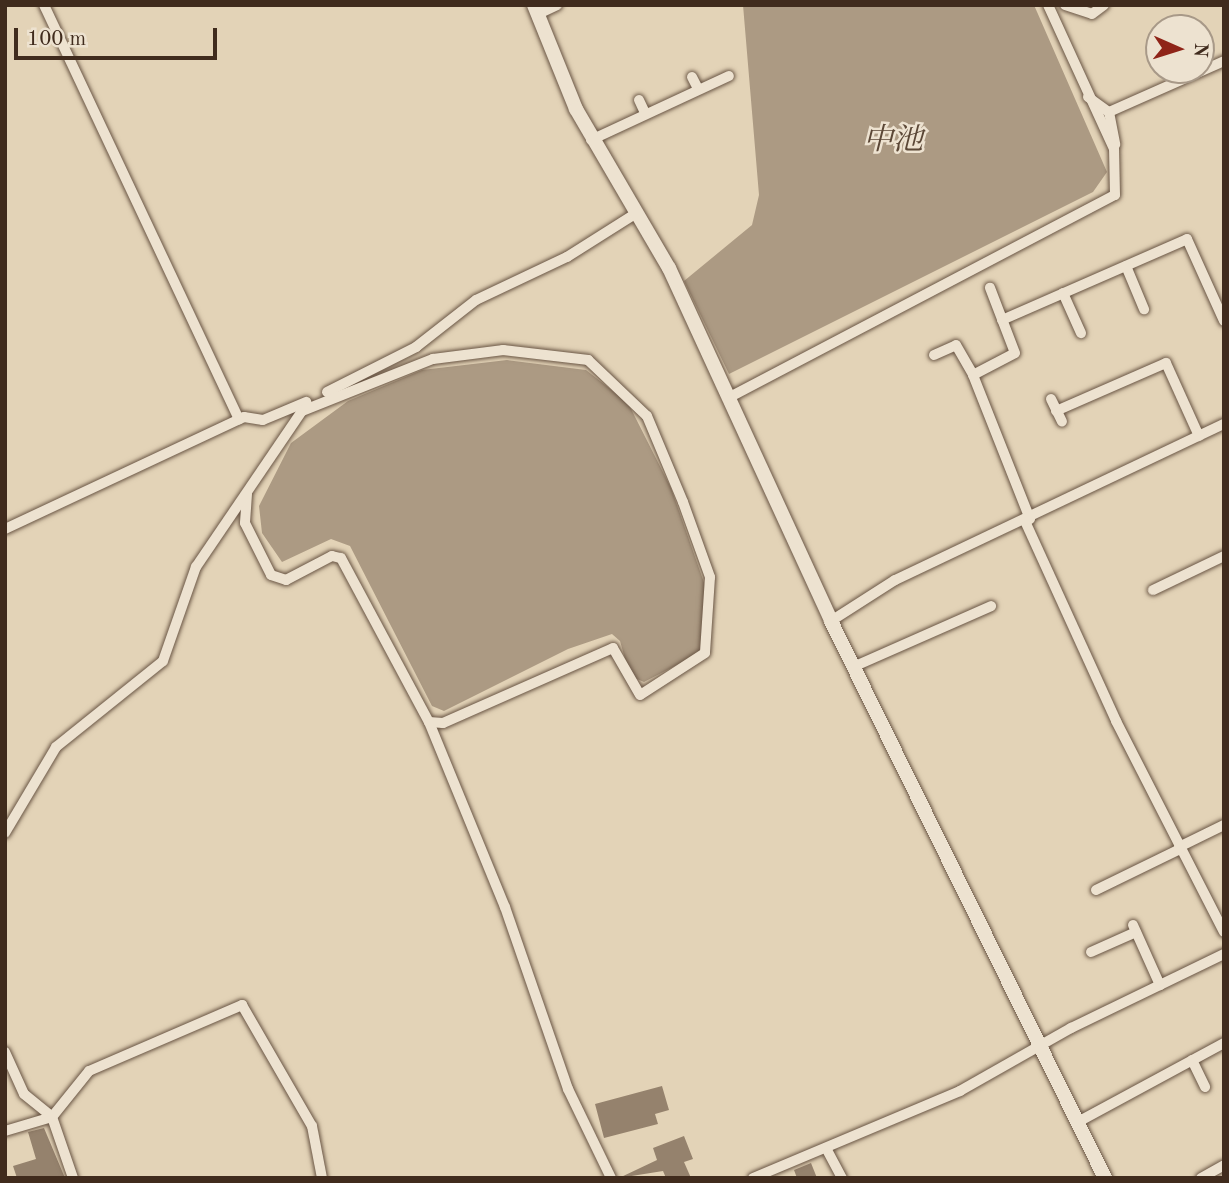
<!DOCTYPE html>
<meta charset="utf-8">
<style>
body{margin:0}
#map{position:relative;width:1229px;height:1183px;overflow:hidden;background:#e3d3b7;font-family:"Old Standard TT","Noto Serif JP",serif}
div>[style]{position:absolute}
.water>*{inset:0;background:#ac9a83}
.building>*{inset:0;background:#95826d}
.roads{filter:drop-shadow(0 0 2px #695544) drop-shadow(0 0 2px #695544)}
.minor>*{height:10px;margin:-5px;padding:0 5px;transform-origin:5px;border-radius:5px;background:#ede2d0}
.tertiary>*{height:14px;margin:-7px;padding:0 7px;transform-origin:7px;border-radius:7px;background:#ede2d0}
span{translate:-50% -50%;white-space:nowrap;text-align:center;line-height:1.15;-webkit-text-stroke:5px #ede2d0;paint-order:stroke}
.water-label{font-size:30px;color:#5b4736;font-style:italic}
.frame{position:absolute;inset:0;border:7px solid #402b1d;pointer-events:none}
.north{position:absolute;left:1145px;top:14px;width:70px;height:70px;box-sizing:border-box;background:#ede2d0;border:2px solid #a89988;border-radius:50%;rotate:93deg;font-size:19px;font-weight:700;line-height:28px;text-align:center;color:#402b1d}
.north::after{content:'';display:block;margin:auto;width:24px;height:32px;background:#8f2418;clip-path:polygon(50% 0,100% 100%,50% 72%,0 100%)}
.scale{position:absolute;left:14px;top:28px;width:203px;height:32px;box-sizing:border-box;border:4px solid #402b1d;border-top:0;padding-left:9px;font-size:21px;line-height:24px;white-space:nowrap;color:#402b1d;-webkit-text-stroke:5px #ede2d0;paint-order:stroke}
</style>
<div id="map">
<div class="water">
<i style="clip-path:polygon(743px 5px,1034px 5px,1107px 172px,1093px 192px,729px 374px,684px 281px,752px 225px,759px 195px)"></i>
<i style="clip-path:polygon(507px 360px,586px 370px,628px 403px,671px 488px,708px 594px,700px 653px,644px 682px,630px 676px,620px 641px,612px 634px,568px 649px,444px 711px,432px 706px,350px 546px,331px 539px,282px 562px,262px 533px,259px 506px,291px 443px,348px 401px,422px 370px)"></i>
</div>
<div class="building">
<i style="clip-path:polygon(662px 1086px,669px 1110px,655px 1114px,658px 1124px,604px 1138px,595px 1104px)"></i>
<i style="clip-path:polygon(44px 1128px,65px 1178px,17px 1178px,13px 1166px,36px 1159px,28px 1132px)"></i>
<i style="clip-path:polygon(684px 1136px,693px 1159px,684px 1162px,691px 1178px,666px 1178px,663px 1171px,619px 1178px,657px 1160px,653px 1148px)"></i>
<i style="clip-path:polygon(811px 1163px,817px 1178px,797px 1178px,794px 1170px)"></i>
</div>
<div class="roads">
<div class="minor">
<i style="left:44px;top:5px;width:458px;rotate:64.8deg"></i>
<i style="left:1065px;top:5px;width:28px;rotate:18deg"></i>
<i style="left:1092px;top:14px;width:15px;rotate:-37deg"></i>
<i style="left:538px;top:14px;width:21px;rotate:-25deg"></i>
<i style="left:692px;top:77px;width:13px;rotate:63deg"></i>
<i style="left:1088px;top:97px;width:26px;rotate:36deg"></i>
<i style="left:1109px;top:112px;width:126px;rotate:-23.9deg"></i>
<i style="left:639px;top:100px;width:14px;rotate:65deg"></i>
<i style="left:1109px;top:112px;width:33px;rotate:79deg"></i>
<i style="left:591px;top:140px;width:152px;rotate:-24.9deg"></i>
<i style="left:1126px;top:266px;width:47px;rotate:67.3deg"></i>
<i style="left:1063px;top:293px;width:44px;rotate:65.8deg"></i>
<i style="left:1002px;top:320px;width:202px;rotate:-23.6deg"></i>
<i style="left:1187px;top:239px;width:90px;rotate:65.7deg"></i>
<i style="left:934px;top:355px;width:24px;rotate:-24deg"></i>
<i style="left:956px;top:345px;width:34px;rotate:60deg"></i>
<i style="left:973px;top:375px;width:155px;rotate:68.4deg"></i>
<i style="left:973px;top:375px;width:47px;rotate:-27.6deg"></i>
<i style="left:1015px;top:353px;width:70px;rotate:-111deg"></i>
<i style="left:327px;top:392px;width:100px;rotate:-26.8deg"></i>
<i style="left:416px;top:347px;width:76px;rotate:-38.1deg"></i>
<i style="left:476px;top:300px;width:101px;rotate:-25.3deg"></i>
<i style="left:567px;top:257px;width:80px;rotate:-32.3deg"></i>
<i style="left:728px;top:398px;width:437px;rotate:-27.7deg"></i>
<i style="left:1115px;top:195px;width:46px;rotate:-91.2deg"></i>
<i style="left:1114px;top:149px;width:158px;rotate:-114.6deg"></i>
<i style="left:1051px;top:399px;width:25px;rotate:64deg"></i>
<i style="left:1056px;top:411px;width:120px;rotate:-23.6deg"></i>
<i style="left:1166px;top:363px;width:80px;rotate:65.7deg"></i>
<i style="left:247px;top:494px;width:29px;rotate:94deg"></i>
<i style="left:245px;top:523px;width:58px;rotate:63.4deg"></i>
<i style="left:271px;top:575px;width:16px;rotate:18deg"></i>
<i style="left:286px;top:580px;width:52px;rotate:-27.6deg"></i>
<i style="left:332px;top:556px;width:9px;rotate:13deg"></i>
<i style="left:341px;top:558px;width:186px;rotate:61.8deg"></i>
<i style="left:429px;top:722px;width:200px;rotate:67.7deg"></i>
<i style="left:505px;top:907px;width:193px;rotate:70.9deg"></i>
<i style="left:568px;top:1089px;width:99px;rotate:64.2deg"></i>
<i style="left:1025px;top:521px;width:220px;rotate:65.5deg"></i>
<i style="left:1116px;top:721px;width:237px;rotate:62.9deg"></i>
<i style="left:5px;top:529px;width:264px;rotate:-25.1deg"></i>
<i style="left:244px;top:417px;width:19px;rotate:9deg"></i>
<i style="left:263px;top:420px;width:47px;rotate:-22.7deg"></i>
<i style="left:1153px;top:590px;width:79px;rotate:-25.6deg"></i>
<i style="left:831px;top:621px;width:76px;rotate:-32.6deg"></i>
<i style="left:895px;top:580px;width:364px;rotate:-25.4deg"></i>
<i style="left:853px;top:667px;width:151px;rotate:-23.8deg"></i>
<i style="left:5px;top:833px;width:100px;rotate:-59.3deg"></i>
<i style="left:56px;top:747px;width:137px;rotate:-38.8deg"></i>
<i style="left:163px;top:661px;width:100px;rotate:-70.7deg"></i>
<i style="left:196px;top:567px;width:189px;rotate:-55.8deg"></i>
<i style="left:302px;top:411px;width:141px;rotate:-21.7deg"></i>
<i style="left:433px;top:359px;width:71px;rotate:-7.3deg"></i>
<i style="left:503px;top:350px;width:86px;rotate:6.7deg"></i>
<i style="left:588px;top:360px;width:81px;rotate:43.5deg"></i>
<i style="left:647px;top:416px;width:93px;rotate:67.3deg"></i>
<i style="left:683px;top:502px;width:80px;rotate:70.2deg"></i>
<i style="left:710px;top:577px;width:76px;rotate:93.8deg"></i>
<i style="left:705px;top:653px;width:77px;rotate:147.1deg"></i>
<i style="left:640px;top:695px;width:54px;rotate:-119.9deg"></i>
<i style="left:613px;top:648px;width:186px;rotate:156.2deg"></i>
<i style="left:443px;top:723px;width:14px;rotate:-176deg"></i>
<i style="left:1179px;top:847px;width:50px;rotate:-26.1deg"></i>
<i style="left:1096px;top:890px;width:93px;rotate:-26deg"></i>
<i style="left:1133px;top:925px;width:66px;rotate:65.8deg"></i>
<i style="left:1091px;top:952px;width:49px;rotate:-24deg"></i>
<i style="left:5px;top:1052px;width:46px;rotate:65.7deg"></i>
<i style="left:24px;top:1094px;width:36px;rotate:39deg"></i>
<i style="left:52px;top:1117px;width:65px;rotate:71deg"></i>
<i style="left:1192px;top:1060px;width:30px;rotate:64deg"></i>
<i style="left:1076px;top:1123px;width:168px;rotate:-28.4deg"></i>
<i style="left:5px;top:1131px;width:49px;rotate:-16.6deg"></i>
<i style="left:52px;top:1117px;width:59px;rotate:-51.2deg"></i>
<i style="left:89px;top:1071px;width:167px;rotate:-23.3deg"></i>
<i style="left:242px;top:1005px;width:140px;rotate:60deg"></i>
<i style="left:312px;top:1126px;width:53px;rotate:79.1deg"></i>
<i style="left:826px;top:1148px;width:34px;rotate:62deg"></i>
<i style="left:753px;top:1178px;width:225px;rotate:-22.8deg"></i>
<i style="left:960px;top:1091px;width:128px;rotate:-29.6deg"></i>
<i style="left:1071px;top:1028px;width:170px;rotate:-25.8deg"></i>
<i style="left:1201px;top:1178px;width:26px;rotate:-29deg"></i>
</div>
<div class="tertiary">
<i style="left:534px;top:5px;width:112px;rotate:68deg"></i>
<i style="left:576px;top:109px;width:184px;rotate:59.7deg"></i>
<i style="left:669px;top:268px;width:388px;rotate:65.3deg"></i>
<i style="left:831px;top:621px;width:621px;rotate:63.81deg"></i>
</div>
</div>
<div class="water-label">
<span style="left:893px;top:141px">中池</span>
</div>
<div class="frame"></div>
<div class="north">N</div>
<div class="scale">100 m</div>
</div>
